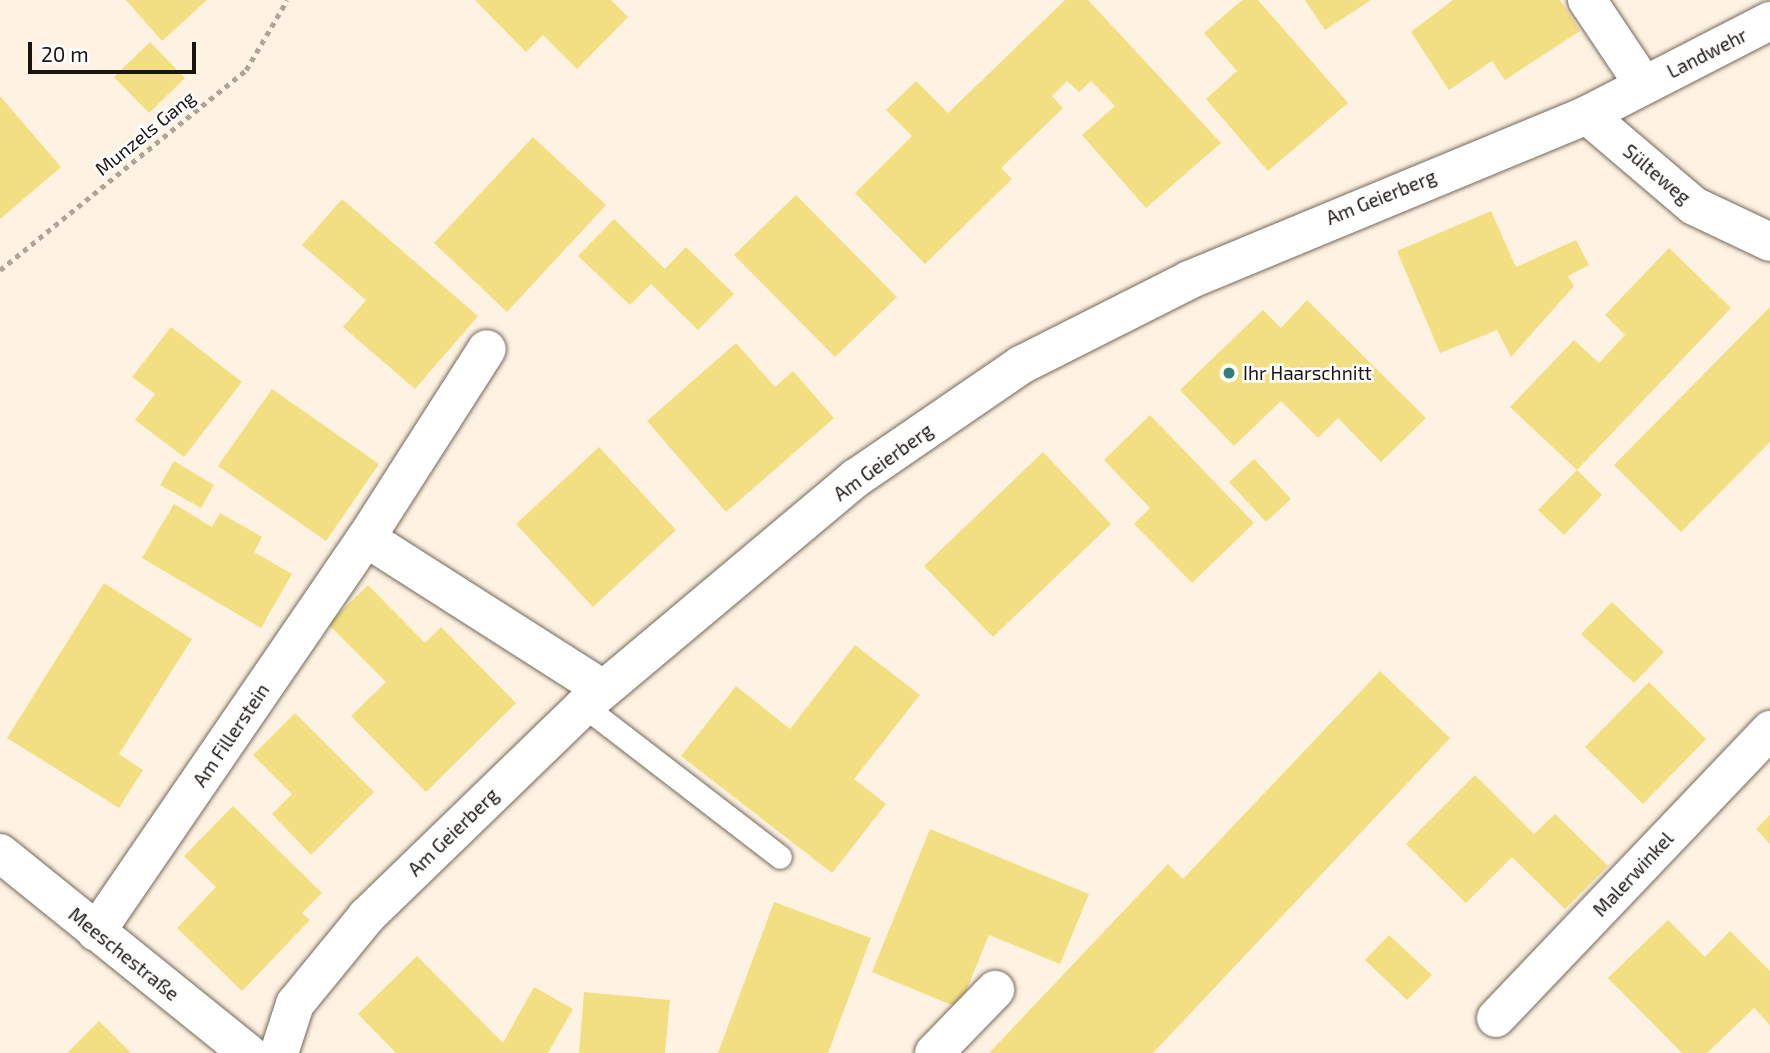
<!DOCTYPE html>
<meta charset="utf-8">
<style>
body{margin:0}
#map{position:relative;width:1770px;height:1053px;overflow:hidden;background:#fef2e2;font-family:"Exo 2",sans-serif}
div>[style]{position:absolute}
.building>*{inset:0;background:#f2df82}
.path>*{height:4.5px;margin-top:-2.25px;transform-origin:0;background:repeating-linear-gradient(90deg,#aea498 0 5px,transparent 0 10px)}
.roads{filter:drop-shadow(0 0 2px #73695b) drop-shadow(0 0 2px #73695b)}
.service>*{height:23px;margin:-11.5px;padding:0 11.5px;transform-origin:11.5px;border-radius:11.5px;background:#fff}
.minor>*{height:38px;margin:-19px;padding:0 19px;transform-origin:19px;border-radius:19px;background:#fff}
.tertiary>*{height:38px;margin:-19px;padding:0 19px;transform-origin:19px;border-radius:19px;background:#fff}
.dots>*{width:19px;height:19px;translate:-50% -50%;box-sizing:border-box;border:4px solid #fff;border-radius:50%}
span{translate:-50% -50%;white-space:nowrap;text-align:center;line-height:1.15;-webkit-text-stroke:5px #fff;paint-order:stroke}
.street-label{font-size:19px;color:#1a1510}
.poi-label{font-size:19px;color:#1a1510}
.left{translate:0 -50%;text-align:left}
.scale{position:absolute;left:28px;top:42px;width:168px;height:32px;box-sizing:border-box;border:4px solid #1a1510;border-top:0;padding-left:9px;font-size:21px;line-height:24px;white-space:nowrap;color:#1a1510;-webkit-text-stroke:5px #fff;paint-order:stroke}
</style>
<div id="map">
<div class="building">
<i style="clip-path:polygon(126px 0,207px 0,162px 41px)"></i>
<i style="clip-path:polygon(475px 0,611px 0,628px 17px,577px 69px,543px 35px,526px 52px)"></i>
<i style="clip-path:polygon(1065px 0,1088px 0,1221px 143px,1146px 208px,1082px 135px,1115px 106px,1091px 81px,1079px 92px,1067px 81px,1052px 96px,1063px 108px,1001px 168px,1012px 179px,925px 264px,855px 193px,912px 136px,886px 110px,916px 81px,948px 113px)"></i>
<i style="clip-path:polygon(1242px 0,1258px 0,1348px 103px,1268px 171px,1206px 99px,1237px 71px,1204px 33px)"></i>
<i style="clip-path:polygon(1305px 0,1371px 0,1325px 30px)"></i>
<i style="clip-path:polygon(1453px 0,1560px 0,1580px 31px,1505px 80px,1492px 61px,1449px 90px,1411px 32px)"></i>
<i style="clip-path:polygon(150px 42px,185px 78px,149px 113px,114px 77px)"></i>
<i style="clip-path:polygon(0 96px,61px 167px,0 219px)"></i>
<i style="clip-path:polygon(533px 137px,606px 205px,507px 312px,434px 243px)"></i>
<i style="clip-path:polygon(796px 195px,897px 297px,835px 357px,734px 255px)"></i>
<i style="clip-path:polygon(342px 199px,478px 316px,415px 389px,343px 327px,366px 300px,302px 245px)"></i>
<i style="clip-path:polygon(1491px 211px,1516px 267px,1576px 240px,1589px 265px,1568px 276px,1574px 286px,1511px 357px,1497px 330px,1440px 353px,1397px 251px)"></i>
<i style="clip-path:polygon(614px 219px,665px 269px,686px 247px,734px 294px,698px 330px,651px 284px,630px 305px,578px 256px)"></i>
<i style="clip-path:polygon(1669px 248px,1731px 308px,1577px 470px,1510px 407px,1574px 340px,1599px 363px,1625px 335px,1605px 315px)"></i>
<i style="clip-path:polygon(1307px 300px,1426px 418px,1381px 462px,1338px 418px,1318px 438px,1281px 401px,1234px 446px,1180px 390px,1263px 310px,1281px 328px)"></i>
<i style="clip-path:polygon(1770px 307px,1770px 442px,1681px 532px,1614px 465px)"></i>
<i style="clip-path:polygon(171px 327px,242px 382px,184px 457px,135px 420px,155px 394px,132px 377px)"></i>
<i style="clip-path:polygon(736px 343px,775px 387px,793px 371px,834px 418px,726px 512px,647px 421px)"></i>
<i style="clip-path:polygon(272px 389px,379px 464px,326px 541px,218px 466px)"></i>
<i style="clip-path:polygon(1150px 415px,1254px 523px,1192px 583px,1134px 524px,1150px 508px,1104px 460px)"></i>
<i style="clip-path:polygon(599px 447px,676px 530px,593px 607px,516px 524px)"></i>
<i style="clip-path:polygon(1043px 452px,1111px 524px,993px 637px,924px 566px)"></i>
<i style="clip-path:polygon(1254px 459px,1291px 499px,1266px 522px,1229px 482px)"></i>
<i style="clip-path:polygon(174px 461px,214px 485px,201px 508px,160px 485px)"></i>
<i style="clip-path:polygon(1577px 470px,1602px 495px,1564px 535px,1538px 510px)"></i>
<i style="clip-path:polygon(174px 504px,212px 527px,220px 513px,262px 537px,254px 552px,292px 574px,261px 628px,142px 558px)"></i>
<i style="clip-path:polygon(104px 583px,192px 639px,119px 754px,143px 770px,119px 808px,7px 738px)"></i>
<i style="clip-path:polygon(368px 585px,425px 643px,441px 627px,516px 703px,426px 792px,351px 716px,386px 682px,328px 624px)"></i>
<i style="clip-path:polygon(1612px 602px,1664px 652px,1634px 683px,1581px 634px)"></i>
<i style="clip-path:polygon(855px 645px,920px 695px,854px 779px,886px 804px,832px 873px,681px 756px,736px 686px,790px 729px)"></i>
<i style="clip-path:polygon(1380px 671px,1450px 738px,1153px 1053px,989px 1053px,1168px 864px,1183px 879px)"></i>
<i style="clip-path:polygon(1649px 682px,1706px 739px,1643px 804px,1585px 747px)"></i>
<i style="clip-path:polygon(295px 713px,374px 792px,311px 855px,272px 814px,292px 794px,253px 755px)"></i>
<i style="clip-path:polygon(1475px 775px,1534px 834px,1555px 814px,1608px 866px,1565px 909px,1512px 857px,1466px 903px,1406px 844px)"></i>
<i style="clip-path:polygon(233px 806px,322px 893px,302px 913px,310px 920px,242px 991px,177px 928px,216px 887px,184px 856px)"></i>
<i style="clip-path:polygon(1770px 815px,1770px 844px,1756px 829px)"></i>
<i style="clip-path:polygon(930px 829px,1089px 894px,1060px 964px,989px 935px,959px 1008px,872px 972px)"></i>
<i style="clip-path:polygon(774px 902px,871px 938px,828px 1053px,718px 1053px)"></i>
<i style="clip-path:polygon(1668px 920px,1705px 957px,1730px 931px,1770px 971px,1770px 1025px,1754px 1008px,1707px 1053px,1682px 1053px,1608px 978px)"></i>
<i style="clip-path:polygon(1389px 935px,1432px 975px,1407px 1000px,1365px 960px)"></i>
<i style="clip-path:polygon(417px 956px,503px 1043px,534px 987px,573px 1009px,548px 1053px,396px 1053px,358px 1014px)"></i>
<i style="clip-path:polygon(584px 992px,670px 1000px,665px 1053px,579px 1053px)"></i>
<i style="clip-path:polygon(99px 1021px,131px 1053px,67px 1053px)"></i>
</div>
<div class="path">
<i style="left:0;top:270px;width:317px;rotate:-39.1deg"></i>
<i style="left:246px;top:70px;width:81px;rotate:-59.6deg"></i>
</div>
<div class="roads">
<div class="service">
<i style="left:584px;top:706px;width:247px;rotate:37.6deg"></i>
</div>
<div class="minor">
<i style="left:1587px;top:0;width:102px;rotate:56.2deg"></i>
<i style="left:1587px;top:115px;width:140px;rotate:40.4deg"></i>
<i style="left:1694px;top:206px;width:84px;rotate:25.3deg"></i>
<i style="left:366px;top:538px;width:281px;rotate:32.5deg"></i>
<i style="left:0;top:853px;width:319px;rotate:38.9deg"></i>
<i style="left:96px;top:932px;width:478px;rotate:-55.6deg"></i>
<i style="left:366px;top:538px;width:224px;rotate:-57.4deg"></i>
<i style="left:1496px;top:1018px;width:398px;rotate:-46.4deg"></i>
<i style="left:934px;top:1053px;width:88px;rotate:-45.9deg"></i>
</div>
<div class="tertiary">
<i style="left:279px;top:1053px;width:52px;rotate:-71.9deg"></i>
<i style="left:295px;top:1004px;width:114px;rotate:-50.7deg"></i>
<i style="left:367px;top:916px;width:302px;rotate:-44.1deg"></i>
<i style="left:584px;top:706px;width:355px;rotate:-40deg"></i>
<i style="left:856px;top:478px;width:200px;rotate:-34.4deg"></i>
<i style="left:1021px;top:365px;width:188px;rotate:-26.8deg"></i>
<i style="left:1189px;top:280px;width:431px;rotate:-22.5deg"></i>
<i style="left:1587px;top:115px;width:206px;rotate:-27.2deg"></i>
</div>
</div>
<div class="dots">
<i style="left:1229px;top:373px;background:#347c78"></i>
</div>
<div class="street-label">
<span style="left:1707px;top:53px;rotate:-27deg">Landwehr</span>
<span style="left:145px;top:133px;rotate:-39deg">Munzels Gang</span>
<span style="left:1657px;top:174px;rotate:40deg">Sülteweg</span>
<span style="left:1381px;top:197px;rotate:-22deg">Am Geierberg</span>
<span style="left:883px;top:462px;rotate:-36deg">Am Geierberg</span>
<span style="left:231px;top:735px;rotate:-56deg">Am Fillerstein</span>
<span style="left:453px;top:832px;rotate:-44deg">Am Geierberg</span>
<span style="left:1633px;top:874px;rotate:-47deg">Malerwinkel</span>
<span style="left:124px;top:954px;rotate:39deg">Meeschestraße</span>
</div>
<div class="poi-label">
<span class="left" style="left:1243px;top:373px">Ihr Haarschnitt</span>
</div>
<div class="scale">20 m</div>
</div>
